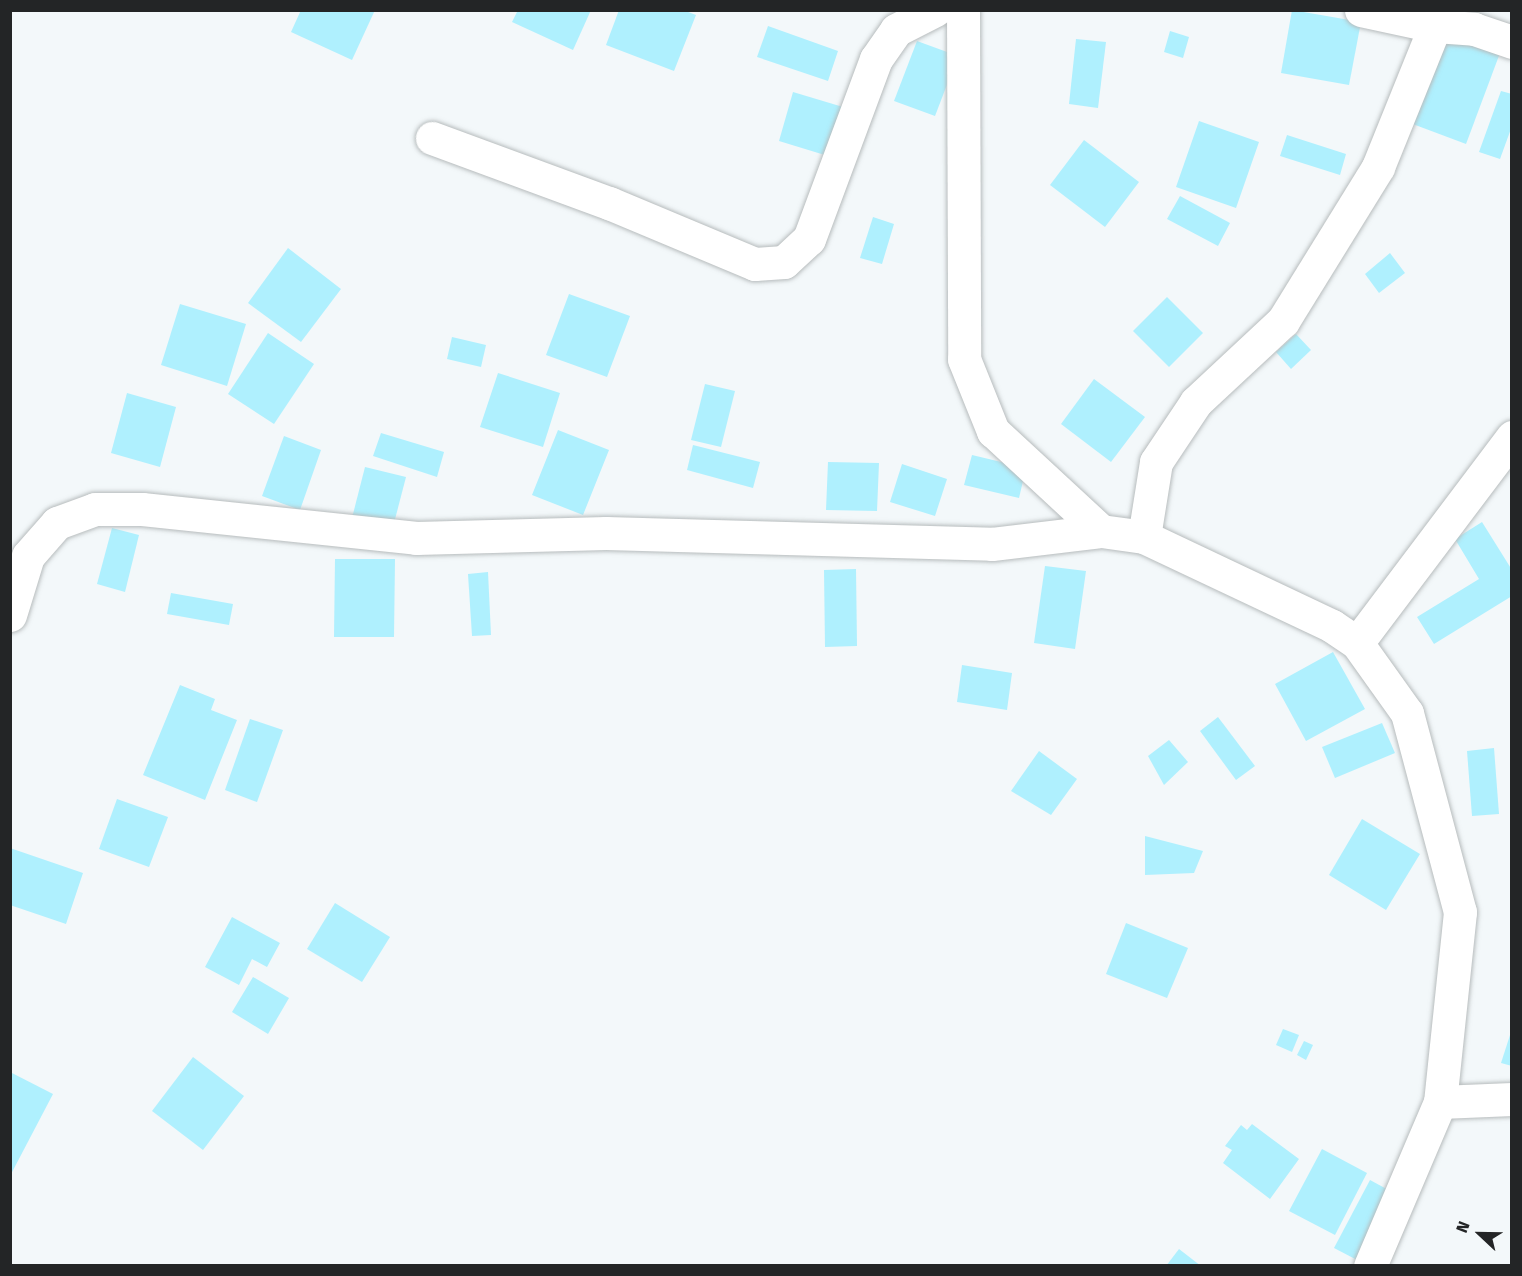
<!DOCTYPE html>
<style>
body{margin:0}
#map{position:relative;width:1522px;height:1276px;overflow:hidden;background:#f3f8fa;font-family:"Fira Sans",sans-serif}
div>[style]{position:absolute}
.building>*{inset:0;background:#aff0fe}
.roads{filter:drop-shadow(0 0 2px #b7bcbd) drop-shadow(0 0 2px #b7bcbd)}
.minor>*{height:33px;margin:-16.5px;padding:0 16.5px;transform-origin:16.5px;border-radius:16.5px;background:#fff}
span{translate:-50% -50%;white-space:nowrap;text-align:center;line-height:1.15;-webkit-text-stroke:6px #f3f8fa;paint-order:stroke}
.frame{position:absolute;inset:0;border:12px solid #232526;pointer-events:none}
.north{position:absolute;left:1450px;top:1204px;width:60px;height:60px;-webkit-text-stroke:4px #f3f8fa;paint-order:stroke;rotate:292deg;font-size:16px;font-weight:700;line-height:24px;text-align:center;color:#232526}
.north::after{content:'';display:block;margin:auto;width:21px;height:27px;background:#232526;clip-path:polygon(50% 0,100% 100%,50% 72%,0 100%)}
</style>
<div id="map">
<div class="building">
<i style="clip-path:polygon(301px 10px,375px 10px,352px 60px,291px 32px)"></i>
<i style="clip-path:polygon(518px 10px,591px 10px,573px 50px,512px 22px)"></i>
<i style="clip-path:polygon(619px 10px,683px 10px,696px 15px,674px 71px,606px 45px)"></i>
<i style="clip-path:polygon(1292px 10px,1361px 22px,1349px 85px,1281px 73px)"></i>
<i style="clip-path:polygon(768px 26px,838px 51px,828px 81px,757px 57px)"></i>
<i style="clip-path:polygon(1170px 31px,1189px 37px,1183px 58px,1164px 52px)"></i>
<i style="clip-path:polygon(1444px 32px,1500px 53px,1466px 144px,1410px 123px)"></i>
<i style="clip-path:polygon(1076px 39px,1106px 42px,1098px 108px,1069px 104px)"></i>
<i style="clip-path:polygon(917px 41px,958px 56px,935px 116px,894px 101px)"></i>
<i style="clip-path:polygon(1501px 91px,1512px 94px,1512px 126px,1500px 159px,1479px 152px)"></i>
<i style="clip-path:polygon(793px 92px,843px 107px,828px 156px,779px 141px)"></i>
<i style="clip-path:polygon(1199px 121px,1259px 142px,1236px 208px,1176px 187px)"></i>
<i style="clip-path:polygon(1287px 135px,1346px 154px,1340px 175px,1280px 156px)"></i>
<i style="clip-path:polygon(1084px 140px,1139px 182px,1105px 227px,1050px 185px)"></i>
<i style="clip-path:polygon(1180px 196px,1230px 223px,1218px 246px,1167px 219px)"></i>
<i style="clip-path:polygon(873px 217px,894px 224px,882px 264px,860px 258px)"></i>
<i style="clip-path:polygon(288px 248px,341px 289px,301px 342px,248px 303px)"></i>
<i style="clip-path:polygon(1390px 253px,1405px 273px,1379px 293px,1365px 274px)"></i>
<i style="clip-path:polygon(569px 294px,630px 316px,607px 377px,546px 355px)"></i>
<i style="clip-path:polygon(1167px 297px,1203px 333px,1169px 367px,1133px 331px)"></i>
<i style="clip-path:polygon(180px 304px,246px 324px,227px 386px,161px 365px)"></i>
<i style="clip-path:polygon(268px 333px,314px 364px,274px 424px,228px 394px)"></i>
<i style="clip-path:polygon(1296px 334px,1311px 350px,1291px 369px,1276px 352px)"></i>
<i style="clip-path:polygon(452px 337px,486px 345px,481px 367px,447px 359px)"></i>
<i style="clip-path:polygon(498px 373px,560px 393px,543px 447px,480px 427px)"></i>
<i style="clip-path:polygon(1094px 379px,1145px 417px,1111px 462px,1061px 424px)"></i>
<i style="clip-path:polygon(705px 384px,735px 391px,721px 447px,691px 440px)"></i>
<i style="clip-path:polygon(127px 393px,176px 407px,160px 467px,111px 453px)"></i>
<i style="clip-path:polygon(558px 430px,609px 450px,583px 515px,532px 495px)"></i>
<i style="clip-path:polygon(381px 433px,444px 452px,437px 477px,373px 456px)"></i>
<i style="clip-path:polygon(284px 436px,321px 450px,300px 510px,262px 496px)"></i>
<i style="clip-path:polygon(693px 445px,760px 462px,753px 488px,687px 470px)"></i>
<i style="clip-path:polygon(972px 455px,1026px 468px,1019px 498px,964px 485px)"></i>
<i style="clip-path:polygon(828px 462px,879px 463px,877px 511px,826px 510px)"></i>
<i style="clip-path:polygon(902px 464px,947px 479px,935px 516px,890px 502px)"></i>
<i style="clip-path:polygon(365px 467px,406px 477px,393px 527px,352px 518px)"></i>
<i style="clip-path:polygon(1482px 522px,1512px 570px,1512px 596px,1434px 644px,1417px 617px,1479px 579px,1455px 539px)"></i>
<i style="clip-path:polygon(112px 528px,139px 535px,125px 592px,97px 584px)"></i>
<i style="clip-path:polygon(335px 559px,395px 559px,394px 637px,334px 637px)"></i>
<i style="clip-path:polygon(1045px 566px,1086px 571px,1075px 649px,1034px 643px)"></i>
<i style="clip-path:polygon(856px 569px,857px 646px,825px 647px,824px 570px)"></i>
<i style="clip-path:polygon(488px 572px,491px 635px,472px 636px,468px 574px)"></i>
<i style="clip-path:polygon(171px 593px,233px 604px,229px 625px,167px 614px)"></i>
<i style="clip-path:polygon(1333px 652px,1365px 709px,1306px 741px,1275px 684px)"></i>
<i style="clip-path:polygon(962px 665px,1012px 673px,1007px 710px,957px 702px)"></i>
<i style="clip-path:polygon(180px 685px,215px 699px,211px 710px,237px 720px,205px 800px,143px 775px)"></i>
<i style="clip-path:polygon(1218px 717px,1255px 766px,1236px 780px,1200px 731px)"></i>
<i style="clip-path:polygon(250px 719px,283px 730px,257px 802px,225px 790px)"></i>
<i style="clip-path:polygon(1382px 723px,1395px 753px,1335px 778px,1322px 747px)"></i>
<i style="clip-path:polygon(1169px 740px,1188px 762px,1164px 785px,1148px 756px)"></i>
<i style="clip-path:polygon(1494px 748px,1499px 814px,1472px 816px,1467px 751px)"></i>
<i style="clip-path:polygon(1039px 751px,1077px 779px,1051px 815px,1011px 791px)"></i>
<i style="clip-path:polygon(117px 799px,168px 817px,149px 867px,99px 849px)"></i>
<i style="clip-path:polygon(1362px 819px,1420px 854px,1386px 910px,1329px 875px)"></i>
<i style="clip-path:polygon(1145px 836px,1203px 851px,1194px 873px,1145px 875px)"></i>
<i style="clip-path:polygon(10px 848px,83px 873px,66px 924px,10px 905px)"></i>
<i style="clip-path:polygon(335px 903px,390px 937px,362px 982px,307px 949px)"></i>
<i style="clip-path:polygon(232px 917px,280px 943px,267px 967px,252px 959px,239px 985px,205px 967px)"></i>
<i style="clip-path:polygon(1126px 923px,1188px 948px,1167px 998px,1106px 974px)"></i>
<i style="clip-path:polygon(253px 977px,289px 998px,268px 1034px,232px 1012px)"></i>
<i style="clip-path:polygon(1283px 1029px,1299px 1035px,1292px 1052px,1276px 1045px)"></i>
<i style="clip-path:polygon(1511px 1032px,1512px 1032px,1512px 1066px,1501px 1063px)"></i>
<i style="clip-path:polygon(1304px 1041px,1313px 1045px,1306px 1060px,1297px 1055px)"></i>
<i style="clip-path:polygon(193px 1057px,244px 1096px,203px 1150px,152px 1111px)"></i>
<i style="clip-path:polygon(10px 1072px,53px 1094px,10px 1176px)"></i>
<i style="clip-path:polygon(1252px 1124px,1299px 1159px,1270px 1199px,1223px 1163px,1232px 1150px,1225px 1146px,1241px 1125px,1247px 1130px)"></i>
<i style="clip-path:polygon(1322px 1149px,1367px 1173px,1335px 1235px,1289px 1211px)"></i>
<i style="clip-path:polygon(1370px 1180px,1394px 1193px,1359px 1261px,1334px 1248px)"></i>
<i style="clip-path:polygon(1179px 1249px,1201px 1266px,1166px 1266px)"></i>
</div>
<div class="roads">
<div class="minor">
<i style="left:963px;top:10px;width:349px;rotate:89.8deg"></i>
<i style="left:964px;top:359px;width:78px;rotate:68.1deg"></i>
<i style="left:993px;top:431px;width:147px;rotate:42.8deg"></i>
<i style="left:1101px;top:531px;width:43px;rotate:7.9deg"></i>
<i style="left:1144px;top:537px;width:208px;rotate:25.3deg"></i>
<i style="left:1332px;top:626px;width:30px;rotate:34deg"></i>
<i style="left:1357px;top:643px;width:86px;rotate:54.5deg"></i>
<i style="left:1407px;top:713px;width:206px;rotate:75.1deg"></i>
<i style="left:1460px;top:912px;width:191px;rotate:96deg"></i>
<i style="left:1440px;top:1102px;width:178px;rotate:113.1deg"></i>
<i style="left:1361px;top:10px;width:76px;rotate:12.2deg"></i>
<i style="left:1435px;top:26px;width:39px;rotate:4deg"></i>
<i style="left:1474px;top:29px;width:40px;rotate:18.9deg"></i>
<i style="left:432px;top:138px;width:189px;rotate:20.2deg"></i>
<i style="left:609px;top:203px;width:158px;rotate:22.7deg"></i>
<i style="left:755px;top:264px;width:29px;rotate:-4deg"></i>
<i style="left:784px;top:262px;width:34px;rotate:-43deg"></i>
<i style="left:809px;top:239px;width:192px;rotate:-69.6deg"></i>
<i style="left:876px;top:59px;width:35px;rotate:-55deg"></i>
<i style="left:896px;top:30px;width:44px;rotate:-27.1deg"></i>
<i style="left:1144px;top:537px;width:76px;rotate:-80.9deg"></i>
<i style="left:1156px;top:462px;width:72px;rotate:-56.3deg"></i>
<i style="left:1196px;top:402px;width:119px;rotate:-43deg"></i>
<i style="left:1283px;top:321px;width:181px;rotate:-58.3deg"></i>
<i style="left:1378px;top:167px;width:152px;rotate:-68deg"></i>
<i style="left:10px;top:615px;width:62px;rotate:-73deg"></i>
<i style="left:28px;top:556px;width:44px;rotate:-48.7deg"></i>
<i style="left:57px;top:523px;width:40px;rotate:-20.2deg"></i>
<i style="left:95px;top:509px;width:47px"></i>
<i style="left:142px;top:509px;width:276px;rotate:6deg"></i>
<i style="left:416px;top:538px;width:190px;rotate:-1.5deg"></i>
<i style="left:606px;top:533px;width:386px;rotate:1.6deg"></i>
<i style="left:992px;top:544px;width:110px;rotate:-6.8deg"></i>
<i style="left:1357px;top:643px;width:258px;rotate:-53deg"></i>
<i style="left:1440px;top:1102px;width:72px;rotate:-2.4deg"></i>
</div>
</div>
<div class="frame"></div>
<div class="north">N</div>
</div>
